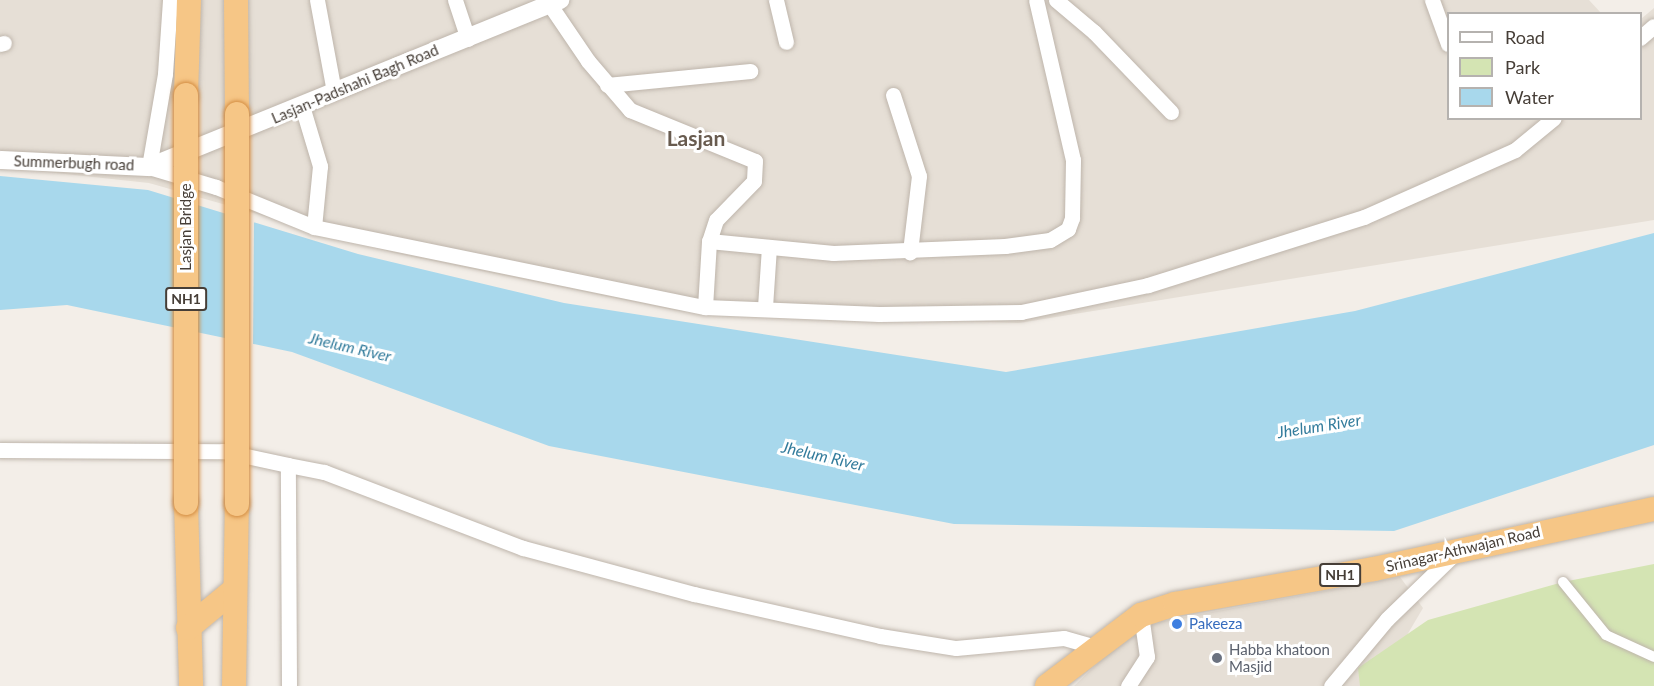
<!DOCTYPE html>
<style>
body{margin:0}
#map{position:relative;width:1654px;height:686px;overflow:hidden;background:#f3eee8;font-family:Lato,sans-serif}
div>[style]{position:absolute}
.residential>*{inset:0;background:#e6dfd6}
.green>*{inset:0;background:#d4e4b3}
.water>*{inset:0;background:#a8d8ec}
.pier>*{inset:0;background:#f3eee8}
.roads{filter:drop-shadow(0 0 2px #beb5ab) drop-shadow(0 0 2px #beb5ab)}
.pedestrian>*{height:10px;margin:-5px;padding:0 5px;transform-origin:5px;border-radius:5px;background:#fff}
.minor>*{height:15px;margin:-7.5px;padding:0 7.5px;transform-origin:7.5px;border-radius:7.5px;background:#fff}
.tertiary>*{height:18px;margin:-9px;padding:0 9px;transform-origin:9px;border-radius:9px;background:#fff}
.trunk>*{height:24px;margin:-12px;padding:0 12px;transform-origin:12px;border-radius:12px;background:#f6c686}
.bridges{filter:drop-shadow(0 0 2px #d38c41) drop-shadow(0 0 2px #d38c41)}
.trunk-bridge>*{height:24px;margin:-12px;padding:0 12px;transform-origin:12px;border-radius:12px;background:#f6c686}
.dots>*{width:16px;height:16px;translate:-50% -50%;box-sizing:border-box;border:3px solid #fff;border-radius:50%}
span{translate:-50% -50%;white-space:nowrap;text-align:center;line-height:1.15;-webkit-text-stroke:6px #fff;paint-order:stroke}
.shield-label span{padding:2px 4px;background:#fff;border:2px solid;border-radius:4px;-webkit-text-stroke-width:0}
.shield-label{font-size:14px;color:#463e37;font-weight:700}
.street-label{font-size:15px;color:#463e37}
.shop-label{font-size:15px;color:#366cbe}
.left{translate:0 -50%;text-align:left}
.worship-label{font-size:15px;color:#5b616d}
.water-label{font-size:16px;color:#337c9c;font-style:italic}
.district-label{font-size:21px;color:#685b4f;font-weight:700}
.legend{position:absolute;left:1447px;top:12px;width:195px;height:108px;box-sizing:border-box;background:#fff;border:2px solid #b5b2af;margin:0;padding:8px 10px;list-style:none;font-size:18px;color:#463e37}
.legend li{display:flex;align-items:center;gap:12px;height:30px}
.legend b{width:30px;border:2px solid #b5b2af}
</style>
<div id="map">
<div class="residential">
<i style="clip-path:polygon(0 0,1589px 0,1601px 13px,1448px 14px,1448px 118px,1640px 118px,1641px 19px,1654px 8px,1654px 220px,1019px 323px,678px 311px,394px 253px,149px 183px,0 167px)"></i>
<i style="clip-path:polygon(1400px 577px,1423px 608px,1377px 686px,1074px 686px,1137px 626px)"></i>
</div>
<div class="green">
<i style="clip-path:polygon(1654px 564px,1654px 686px,1360px 686px,1358px 668px,1428px 620px,1563px 582px)"></i>
</div>
<div class="water">
<i style="clip-path:polygon(0 176px,148px 190px,358px 254px,564px 303px,1006px 372px,1355px 311px,1654px 233px,1654px 445px,1394px 531px,954px 524px,549px 446px,292px 352px,67px 305px,0 310px)"></i>
</div>
<div class="pier">
<i style="clip-path:polygon(225px 211px,254px 219px,253px 347px,226px 341px)"></i>
</div>
<div class="roads">
<div class="pedestrian">
<i style="left:1563px;top:582px;width:68px;rotate:50.9deg"></i>
<i style="left:1606px;top:635px;width:53px;rotate:24.6deg"></i>
</div>
<div class="minor">
<i style="left:170px;top:0;width:74px;rotate:93.9deg"></i>
<i style="left:165px;top:74px;width:94px;rotate:99.8deg"></i>
<i style="left:149px;top:167px;width:70px;rotate:16.6deg"></i>
<i style="left:216px;top:187px;width:106px;rotate:22.2deg"></i>
<i style="left:314px;top:227px;width:399px;rotate:11.6deg"></i>
<i style="left:705px;top:307px;width:174px;rotate:2.3deg"></i>
<i style="left:879px;top:314px;width:142px;rotate:-0.8deg"></i>
<i style="left:1021px;top:312px;width:130px;rotate:-12deg"></i>
<i style="left:1148px;top:285px;width:226px;rotate:-17.5deg"></i>
<i style="left:1364px;top:217px;width:165px;rotate:-23.9deg"></i>
<i style="left:1515px;top:150px;width:50px;rotate:-39.4deg"></i>
<i style="left:317px;top:0;width:94px;rotate:79.5deg"></i>
<i style="left:455px;top:0;width:41px;rotate:71.6deg"></i>
<i style="left:776px;top:0;width:43px;rotate:76.6deg"></i>
<i style="left:1056px;top:0;width:50px;rotate:40.1deg"></i>
<i style="left:1094px;top:32px;width:111px;rotate:46.1deg"></i>
<i style="left:1432px;top:0;width:47px;rotate:70deg"></i>
<i style="left:550px;top:5px;width:68px;rotate:55.8deg"></i>
<i style="left:588px;top:61px;width:65px;rotate:49.4deg"></i>
<i style="left:630px;top:110px;width:135px;rotate:22.2deg"></i>
<i style="left:755px;top:161px;width:20px;rotate:93deg"></i>
<i style="left:754px;top:181px;width:54px;rotate:134.3deg"></i>
<i style="left:716px;top:220px;width:22px;rotate:108deg"></i>
<i style="left:709px;top:241px;width:125px;rotate:5.5deg"></i>
<i style="left:833px;top:253px;width:172px;rotate:-2.3deg"></i>
<i style="left:1005px;top:246px;width:45px;rotate:-7.6deg"></i>
<i style="left:1050px;top:240px;width:21px;rotate:-31deg"></i>
<i style="left:1068px;top:229px;width:12px;rotate:-70deg"></i>
<i style="left:1072px;top:218px;width:58px;rotate:-89deg"></i>
<i style="left:1073px;top:160px;width:164px;rotate:-103deg"></i>
<i style="left:1640px;top:38px;width:18px;rotate:-41deg"></i>
<i style="left:0;top:44px;width:4px;rotate:-14deg"></i>
<i style="left:607px;top:85px;width:144px;rotate:-5.6deg"></i>
<i style="left:893px;top:95px;width:85px;rotate:72.2deg"></i>
<i style="left:919px;top:176px;width:77px;rotate:96.8deg"></i>
<i style="left:302px;top:106px;width:63px;rotate:73.3deg"></i>
<i style="left:320px;top:166px;width:61px;rotate:95.6deg"></i>
<i style="left:705px;top:307px;width:66px;rotate:-86.5deg"></i>
<i style="left:765px;top:307px;width:60px;rotate:-86.2deg"></i>
<i style="left:0;top:450px;width:223px;rotate:0.3deg"></i>
<i style="left:223px;top:451px;width:66px;rotate:12.2deg"></i>
<i style="left:289px;top:686px;width:221px;rotate:-90.3deg"></i>
<i style="left:288px;top:465px;width:37px;rotate:11deg"></i>
<i style="left:324px;top:472px;width:213px;rotate:20.9deg"></i>
<i style="left:523px;top:548px;width:177px;rotate:15.1deg"></i>
<i style="left:694px;top:594px;width:191px;rotate:12.7deg"></i>
<i style="left:880px;top:636px;width:77px;rotate:9deg"></i>
<i style="left:956px;top:648px;width:108px;rotate:-5.3deg"></i>
<i style="left:1064px;top:638px;width:32px;rotate:16deg"></i>
<i style="left:1128px;top:686px;width:35px;rotate:-57deg"></i>
<i style="left:1147px;top:657px;width:42px;rotate:-98.1deg"></i>
<i style="left:1331px;top:686px;width:87px;rotate:-50.1deg"></i>
<i style="left:1387px;top:619px;width:93px;rotate:-44.1deg"></i>
</div>
<div class="tertiary">
<i style="left:0;top:160px;width:149px;rotate:2.7deg"></i>
<i style="left:149px;top:167px;width:444px;rotate:-22.1deg"></i>
</div>
<div class="trunk">
<i style="left:236px;top:0;width:114px;rotate:89.5deg"></i>
<i style="left:186px;top:95px;width:95px;rotate:-88.2deg"></i>
<i style="left:186px;top:503px;width:183px;rotate:88.4deg"></i>
<i style="left:188px;top:628px;width:60px;rotate:-39.6deg"></i>
<i style="left:234px;top:686px;width:182px;rotate:-89.1deg"></i>
<i style="left:1047px;top:686px;width:118px;rotate:-37.1deg"></i>
<i style="left:1141px;top:615px;width:36px;rotate:-18deg"></i>
<i style="left:1175px;top:604px;width:202px;rotate:-10deg"></i>
<i style="left:1374px;top:569px;width:286px;rotate:-12.1deg"></i>
</div>
</div>
<div class="bridges">
<div class="trunk-bridge">
<i style="left:186px;top:95px;width:408px;rotate:90deg"></i>
<i style="left:237px;top:504px;width:390px;rotate:-90deg"></i>
</div>
</div>
<div class="dots">
<i style="left:1177px;top:624px;background:#3f7fe0"></i>
<i style="left:1217px;top:658px;background:#6b7280"></i>
</div>
<div class="shield-label">
<span style="left:186px;top:299px">NH1</span>
<span style="left:1340px;top:575px">NH1</span>
</div>
<div class="street-label">
<span style="left:355px;top:84px;rotate:-23deg">Lasjan-Padshahi Bagh Road</span>
<span style="left:74px;top:163px;rotate:2deg">Summerbugh road</span>
<span style="left:186px;top:227px;rotate:-90deg">Lasjan Bridge</span>
<span style="left:1463px;top:549px;rotate:-13deg">Srinagar-Athwajan Road</span>
</div>
<div class="shop-label">
<span class="left" style="left:1189px;top:624px">Pakeeza</span>
</div>
<div class="worship-label">
<span class="left" style="left:1229px;top:658px">Habba khatoon<br>Masjid</span>
</div>
<div class="water-label">
<span style="left:350px;top:347px;rotate:13deg">Jhelum River</span>
<span style="left:1319px;top:426px;rotate:-9deg">Jhelum River</span>
<span style="left:823px;top:456px;rotate:13deg">Jhelum River</span>
</div>
<div class="district-label">
<span style="left:696px;top:138px">Lasjan</span>
</div>
<ul class="legend">
<li><b style="height:8px;background:#fff"></b>Road</li>
<li><b style="height:16px;background:#d4e4b3"></b>Park</li>
<li><b style="height:16px;background:#a8d8ec"></b>Water</li>
</ul>
</div>
